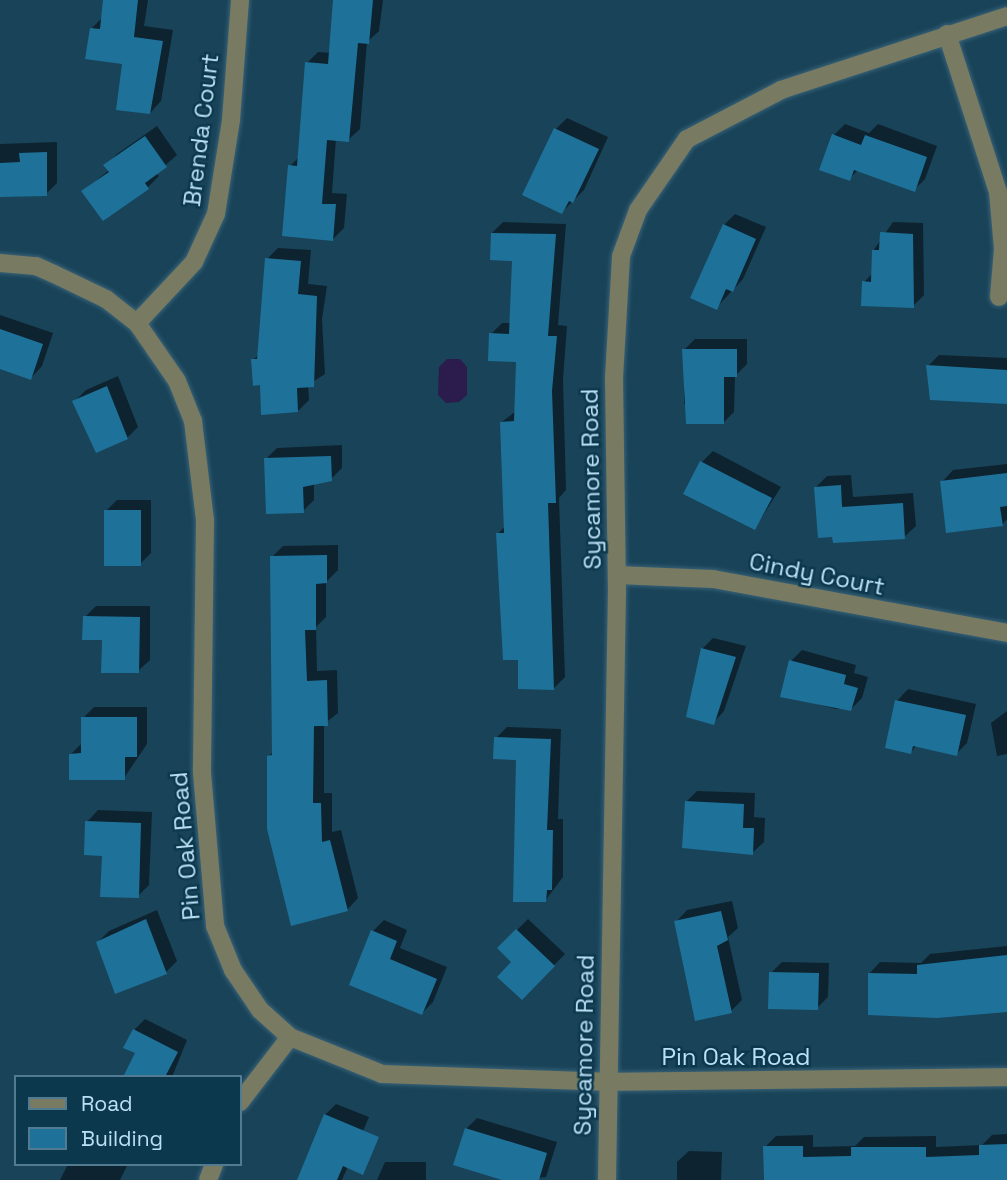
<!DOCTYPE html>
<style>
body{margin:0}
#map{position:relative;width:1007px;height:1180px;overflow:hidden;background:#194358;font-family:"Space Grotesk",sans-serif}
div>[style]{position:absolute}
.water>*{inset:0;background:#2b1c4d}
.shadow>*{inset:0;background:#0007}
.building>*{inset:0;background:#1e729a}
.roads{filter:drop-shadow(0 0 2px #396278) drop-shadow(0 0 2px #396278)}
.minor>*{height:18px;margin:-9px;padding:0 9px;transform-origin:9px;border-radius:9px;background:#787b61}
span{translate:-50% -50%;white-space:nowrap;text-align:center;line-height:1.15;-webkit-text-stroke:5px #0c384d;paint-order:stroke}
.street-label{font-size:24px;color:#bbe0f6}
.legend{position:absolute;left:14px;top:1075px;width:228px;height:91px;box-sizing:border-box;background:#0c384d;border:2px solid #527b91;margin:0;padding:9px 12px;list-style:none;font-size:21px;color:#bbe0f6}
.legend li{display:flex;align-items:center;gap:14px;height:35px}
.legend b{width:35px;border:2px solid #527b91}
</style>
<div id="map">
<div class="water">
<i style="clip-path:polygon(447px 359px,460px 359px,467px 367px,467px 395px,459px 402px,446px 403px,438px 395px,439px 367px)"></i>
</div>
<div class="shadow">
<i style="clip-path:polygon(105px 0,148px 0,144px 26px,173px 30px,161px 101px,150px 113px,124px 62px,91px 29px,103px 17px)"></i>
<i style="clip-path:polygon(334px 0,383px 0,379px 31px,367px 42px,360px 129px,348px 140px,336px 139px,332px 193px,347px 194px,344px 228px,333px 239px,290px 166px,299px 157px,307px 63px,318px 52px,331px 53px)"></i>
<i style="clip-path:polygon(567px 118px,608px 137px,584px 190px,562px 212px,524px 195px,556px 129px)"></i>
<i style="clip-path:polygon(845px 124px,869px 133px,878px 124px,937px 146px,925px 179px,914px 190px,858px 170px,850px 178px,834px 135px)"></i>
<i style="clip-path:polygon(157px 126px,177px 155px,156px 173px,159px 176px,148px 187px,84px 191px,109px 170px,106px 165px,117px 154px)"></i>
<i style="clip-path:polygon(57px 142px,57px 183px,46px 194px,0 196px,0 144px)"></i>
<i style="clip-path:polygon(735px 214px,766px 227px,743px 279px,716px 308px,724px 225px)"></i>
<i style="clip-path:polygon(503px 222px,566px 224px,558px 325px,567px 326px,563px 379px,566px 490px,559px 498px,565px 677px,554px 688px,520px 658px,498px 534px,505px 526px,502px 422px,516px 411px,518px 360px,491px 334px,502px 323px,511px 323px,514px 259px,492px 233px)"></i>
<i style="clip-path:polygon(893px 222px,923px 223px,924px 295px,913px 306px,864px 282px,873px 273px,873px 251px)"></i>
<i style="clip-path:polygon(278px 248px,311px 250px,308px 284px,327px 286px,322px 319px,325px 374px,308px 385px,309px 400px,298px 411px,261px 383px,253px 360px,259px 354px,267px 259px)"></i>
<i style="clip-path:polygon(0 315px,53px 333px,42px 366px,31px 378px,0 367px)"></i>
<i style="clip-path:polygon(695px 339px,747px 339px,747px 364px,735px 376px,734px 412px,723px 423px,684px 404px,684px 350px)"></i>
<i style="clip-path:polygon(939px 355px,1007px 358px,1007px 404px,928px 366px)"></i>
<i style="clip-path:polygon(118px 376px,138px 427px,127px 438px,75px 401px,86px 390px)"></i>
<i style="clip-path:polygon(342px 445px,342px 468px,331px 479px,314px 483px,314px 500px,303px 511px,266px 459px,277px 448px)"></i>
<i style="clip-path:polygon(713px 451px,781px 487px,755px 528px,702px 462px)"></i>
<i style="clip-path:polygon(1007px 464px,1007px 519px,1002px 525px,942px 482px,953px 470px)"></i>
<i style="clip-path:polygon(851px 475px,853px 497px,913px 493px,916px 526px,904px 537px,834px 542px,816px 487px,827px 476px)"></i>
<i style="clip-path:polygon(117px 500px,151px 500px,151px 553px,140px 564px,106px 511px)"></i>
<i style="clip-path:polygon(338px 545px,338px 570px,326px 582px,326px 617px,316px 627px,317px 671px,337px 670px,338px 713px,324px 724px,324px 793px,332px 793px,332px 832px,341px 830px,358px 898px,347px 910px,269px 756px,274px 751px,272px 557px,283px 546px)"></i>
<i style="clip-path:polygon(96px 606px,150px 606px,150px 660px,138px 671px,85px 617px)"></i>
<i style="clip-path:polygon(713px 638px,746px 646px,724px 711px,713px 723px,702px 649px)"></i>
<i style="clip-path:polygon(802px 650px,856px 665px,854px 673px,868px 677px,862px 698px,851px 709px,836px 709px,782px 695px,791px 661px)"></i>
<i style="clip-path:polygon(908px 689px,976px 704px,967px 743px,956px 754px,917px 745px,911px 752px,897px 701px)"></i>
<i style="clip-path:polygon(94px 707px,147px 707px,147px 744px,124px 778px,71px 754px,83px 742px,83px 718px)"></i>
<i style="clip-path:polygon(1007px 711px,1007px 754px,997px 756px,991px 723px)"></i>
<i style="clip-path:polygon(507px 727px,561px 729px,558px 819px,563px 819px,563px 877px,545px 901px,518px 758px,496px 738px)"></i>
<i style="clip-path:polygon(697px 791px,755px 793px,754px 817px,765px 818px,764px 842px,752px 853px,686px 802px)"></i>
<i style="clip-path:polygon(98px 810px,152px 812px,149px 885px,138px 896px,104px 854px,87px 822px)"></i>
<i style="clip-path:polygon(732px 901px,738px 928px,728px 937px,742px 1000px,731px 1011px,676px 922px,687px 910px)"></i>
<i style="clip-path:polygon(157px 910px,177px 961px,166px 972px,98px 942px,109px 931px)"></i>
<i style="clip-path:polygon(528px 919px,565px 954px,522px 998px,513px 962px,499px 948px)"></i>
<i style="clip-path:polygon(384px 920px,407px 930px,400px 948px,447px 967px,433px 1002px,422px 1013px,373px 931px)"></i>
<i style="clip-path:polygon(1007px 946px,1007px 1012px,869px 974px,880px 962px,921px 963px,930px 954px)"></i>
<i style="clip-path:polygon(782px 962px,829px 963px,828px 997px,817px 1008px,771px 973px)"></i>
<i style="clip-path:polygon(145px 1019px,187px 1040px,172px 1077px,125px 1077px,137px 1052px,134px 1030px)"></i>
<i style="clip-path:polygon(336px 1104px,369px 1117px,342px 1180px,298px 1180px,325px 1115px)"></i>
<i style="clip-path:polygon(477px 1118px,557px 1142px,546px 1177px,508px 1180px,466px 1129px)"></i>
<i style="clip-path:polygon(1007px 1134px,1007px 1180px,766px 1180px,765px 1147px,776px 1136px,813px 1135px,813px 1147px,855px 1146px,864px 1137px,936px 1136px,936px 1147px,982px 1145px,992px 1135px)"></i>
<i style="clip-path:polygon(689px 1151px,722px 1152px,721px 1180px,677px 1180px,677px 1162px)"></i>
<i style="clip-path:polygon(385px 1162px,426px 1162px,426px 1180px,377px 1180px)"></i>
<i style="clip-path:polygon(68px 1164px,128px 1164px,120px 1180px,60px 1180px)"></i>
</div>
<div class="building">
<i style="clip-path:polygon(103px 0,138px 0,134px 37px,163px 41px,150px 114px,116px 110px,122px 64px,85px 59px,90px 28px,100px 29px)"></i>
<i style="clip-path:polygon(333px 0,373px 0,369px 44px,358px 43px,349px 142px,327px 140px,322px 204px,336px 204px,333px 241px,282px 236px,288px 165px,297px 166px,305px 62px,328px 64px)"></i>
<i style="clip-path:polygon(554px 128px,599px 149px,573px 203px,569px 201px,562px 214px,522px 195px)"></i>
<i style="clip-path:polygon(832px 134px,861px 145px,865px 135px,927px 157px,915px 192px,854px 170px,850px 181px,819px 170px)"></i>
<i style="clip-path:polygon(145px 136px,167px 167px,145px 183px,149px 189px,103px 221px,81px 191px,109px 172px,103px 165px)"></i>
<i style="clip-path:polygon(47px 152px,47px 196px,0 197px,0 163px,20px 162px,19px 153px)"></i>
<i style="clip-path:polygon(723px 224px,756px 239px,733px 292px,726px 289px,717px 310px,690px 298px)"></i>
<i style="clip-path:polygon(880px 232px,913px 234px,914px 308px,861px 306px,862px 281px,871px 282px,872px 250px,879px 250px)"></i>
<i style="clip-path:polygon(491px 233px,556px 234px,548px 336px,557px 336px,552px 391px,556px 503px,548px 503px,554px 690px,518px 689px,518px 660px,503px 660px,496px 533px,504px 533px,500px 422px,514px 421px,516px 362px,488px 361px,489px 333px,509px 334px,512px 261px,490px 260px)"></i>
<i style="clip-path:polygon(265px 258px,301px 261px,298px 294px,317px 296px,314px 387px,297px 388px,298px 412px,261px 415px,260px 385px,253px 386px,251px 359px,257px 359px)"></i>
<i style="clip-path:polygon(0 329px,43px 344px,31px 380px,0 369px)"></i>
<i style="clip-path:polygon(682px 349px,737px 349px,737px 377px,724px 377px,724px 424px,686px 424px)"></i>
<i style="clip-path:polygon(926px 365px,1007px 370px,1007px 404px,930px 400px)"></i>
<i style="clip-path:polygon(107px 386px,128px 439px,96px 453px,72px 401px)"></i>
<i style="clip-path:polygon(331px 456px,332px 481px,303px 487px,304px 513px,266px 514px,264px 458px)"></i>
<i style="clip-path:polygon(700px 461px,772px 498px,755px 530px,683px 494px)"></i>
<i style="clip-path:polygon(1007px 473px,1007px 506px,1000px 507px,1003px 526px,946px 533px,940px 481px)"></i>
<i style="clip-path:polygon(841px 485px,842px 507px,903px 503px,905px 539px,833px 543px,832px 537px,818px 538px,814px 487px)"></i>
<i style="clip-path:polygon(104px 510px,141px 510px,141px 566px,104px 566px)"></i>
<i style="clip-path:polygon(327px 555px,327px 583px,316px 584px,316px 630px,305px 630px,307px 681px,327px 680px,328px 726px,314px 726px,313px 803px,321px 803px,322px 842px,330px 840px,348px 911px,291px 926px,267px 829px,267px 756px,272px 755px,270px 556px)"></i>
<i style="clip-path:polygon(83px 616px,140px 617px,139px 673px,101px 673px,102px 640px,82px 640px)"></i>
<i style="clip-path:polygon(701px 648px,736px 657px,714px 725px,686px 717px)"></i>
<i style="clip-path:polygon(789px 660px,846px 675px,844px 684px,858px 688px,851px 711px,780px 697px)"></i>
<i style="clip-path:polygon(895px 700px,966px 715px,957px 756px,913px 746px,911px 754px,885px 748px)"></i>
<i style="clip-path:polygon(81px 717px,137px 717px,137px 757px,125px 757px,125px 780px,69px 780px,69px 754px,81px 753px)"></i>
<i style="clip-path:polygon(494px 737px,551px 739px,547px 830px,553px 830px,552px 890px,547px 890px,546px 902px,513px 902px,516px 760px,493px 759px)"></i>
<i style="clip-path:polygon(685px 801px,744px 804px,743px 828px,754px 828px,753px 855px,682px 848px)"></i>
<i style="clip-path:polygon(85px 821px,141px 823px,139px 898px,100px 897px,102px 856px,84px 855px)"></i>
<i style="clip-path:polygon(721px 911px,728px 940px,717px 946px,732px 1013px,695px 1021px,674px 921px)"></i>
<i style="clip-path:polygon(146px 919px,167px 974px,115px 994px,96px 942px)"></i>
<i style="clip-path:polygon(516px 929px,555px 966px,522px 1000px,497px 977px,511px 962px,497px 948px)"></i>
<i style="clip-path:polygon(371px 930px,397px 941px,390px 959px,437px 979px,422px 1015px,349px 985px)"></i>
<i style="clip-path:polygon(1007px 955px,1007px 1012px,937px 1018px,868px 1015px,868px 973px,917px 974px,917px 965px)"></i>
<i style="clip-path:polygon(769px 972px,819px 973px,818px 1010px,768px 1009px)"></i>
<i style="clip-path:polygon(133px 1029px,178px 1052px,165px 1077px,123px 1077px,135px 1053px,123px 1048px)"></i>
<i style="clip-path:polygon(324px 1114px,379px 1137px,363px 1175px,343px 1166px,337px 1180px,297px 1180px)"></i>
<i style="clip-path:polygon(465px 1128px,547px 1153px,539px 1180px,502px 1180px,453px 1165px)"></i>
<i style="clip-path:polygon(1007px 1144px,1007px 1180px,764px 1180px,763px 1146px,803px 1146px,803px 1157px,851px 1156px,851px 1147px,926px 1147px,926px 1157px,979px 1155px,979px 1145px)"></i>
</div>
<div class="roads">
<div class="minor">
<i style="left:947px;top:34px;width:166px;rotate:72.1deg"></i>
<i style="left:998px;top:192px;width:57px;rotate:85deg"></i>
<i style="left:1003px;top:249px;width:48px;rotate:94.8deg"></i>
<i style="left:0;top:263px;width:36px;rotate:5deg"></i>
<i style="left:36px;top:266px;width:20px;rotate:24deg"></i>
<i style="left:54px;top:274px;width:58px;rotate:25.7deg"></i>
<i style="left:106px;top:299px;width:39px;rotate:38deg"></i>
<i style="left:137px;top:323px;width:70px;rotate:55.4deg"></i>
<i style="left:177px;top:381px;width:43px;rotate:68.2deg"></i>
<i style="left:193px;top:421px;width:100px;rotate:83.1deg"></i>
<i style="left:205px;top:520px;width:253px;rotate:90.7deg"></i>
<i style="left:202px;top:773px;width:154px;rotate:85.1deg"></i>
<i style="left:215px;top:926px;width:48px;rotate:67.8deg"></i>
<i style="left:233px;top:970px;width:48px;rotate:56deg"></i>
<i style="left:260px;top:1010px;width:40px;rotate:42deg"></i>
<i style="left:290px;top:1037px;width:99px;rotate:21.9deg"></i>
<i style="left:382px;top:1074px;width:224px;rotate:2deg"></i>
<i style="left:606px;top:1082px;width:401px;rotate:-0.7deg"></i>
<i style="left:137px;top:323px;width:83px;rotate:-46.9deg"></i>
<i style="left:194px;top:262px;width:53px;rotate:-65.4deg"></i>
<i style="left:216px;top:214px;width:95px;rotate:-80.9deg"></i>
<i style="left:231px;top:120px;width:120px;rotate:-85.7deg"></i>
<i style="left:617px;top:575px;width:96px;rotate:2.4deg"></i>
<i style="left:713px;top:579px;width:299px;rotate:10.4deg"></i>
<i style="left:240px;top:1102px;width:82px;rotate:-52.4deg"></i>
<i style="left:208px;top:1180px;width:17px;rotate:-69deg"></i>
<i style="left:607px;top:1180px;width:588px;rotate:-89.03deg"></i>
<i style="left:617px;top:592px;width:214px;rotate:-90.8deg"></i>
<i style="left:614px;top:378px;width:122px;rotate:-86.7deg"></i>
<i style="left:621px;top:256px;width:49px;rotate:-69.7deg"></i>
<i style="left:638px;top:210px;width:86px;rotate:-55.4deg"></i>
<i style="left:687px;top:139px;width:106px;rotate:-27.5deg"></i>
<i style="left:781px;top:90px;width:238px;rotate:-18.1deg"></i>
</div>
</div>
<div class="street-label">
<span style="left:201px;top:130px;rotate:-83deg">Brenda Court</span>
<span style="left:591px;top:479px;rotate:-91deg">Sycamore Road</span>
<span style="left:817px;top:574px;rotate:11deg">Cindy Court</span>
<span style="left:185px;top:846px;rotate:-95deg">Pin Oak Road</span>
<span style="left:584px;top:1045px;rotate:-89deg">Sycamore Road</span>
<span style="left:736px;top:1057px">Pin Oak Road</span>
</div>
<ul class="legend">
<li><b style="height:9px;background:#787b61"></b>Road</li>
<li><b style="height:19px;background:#1e729a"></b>Building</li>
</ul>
</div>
